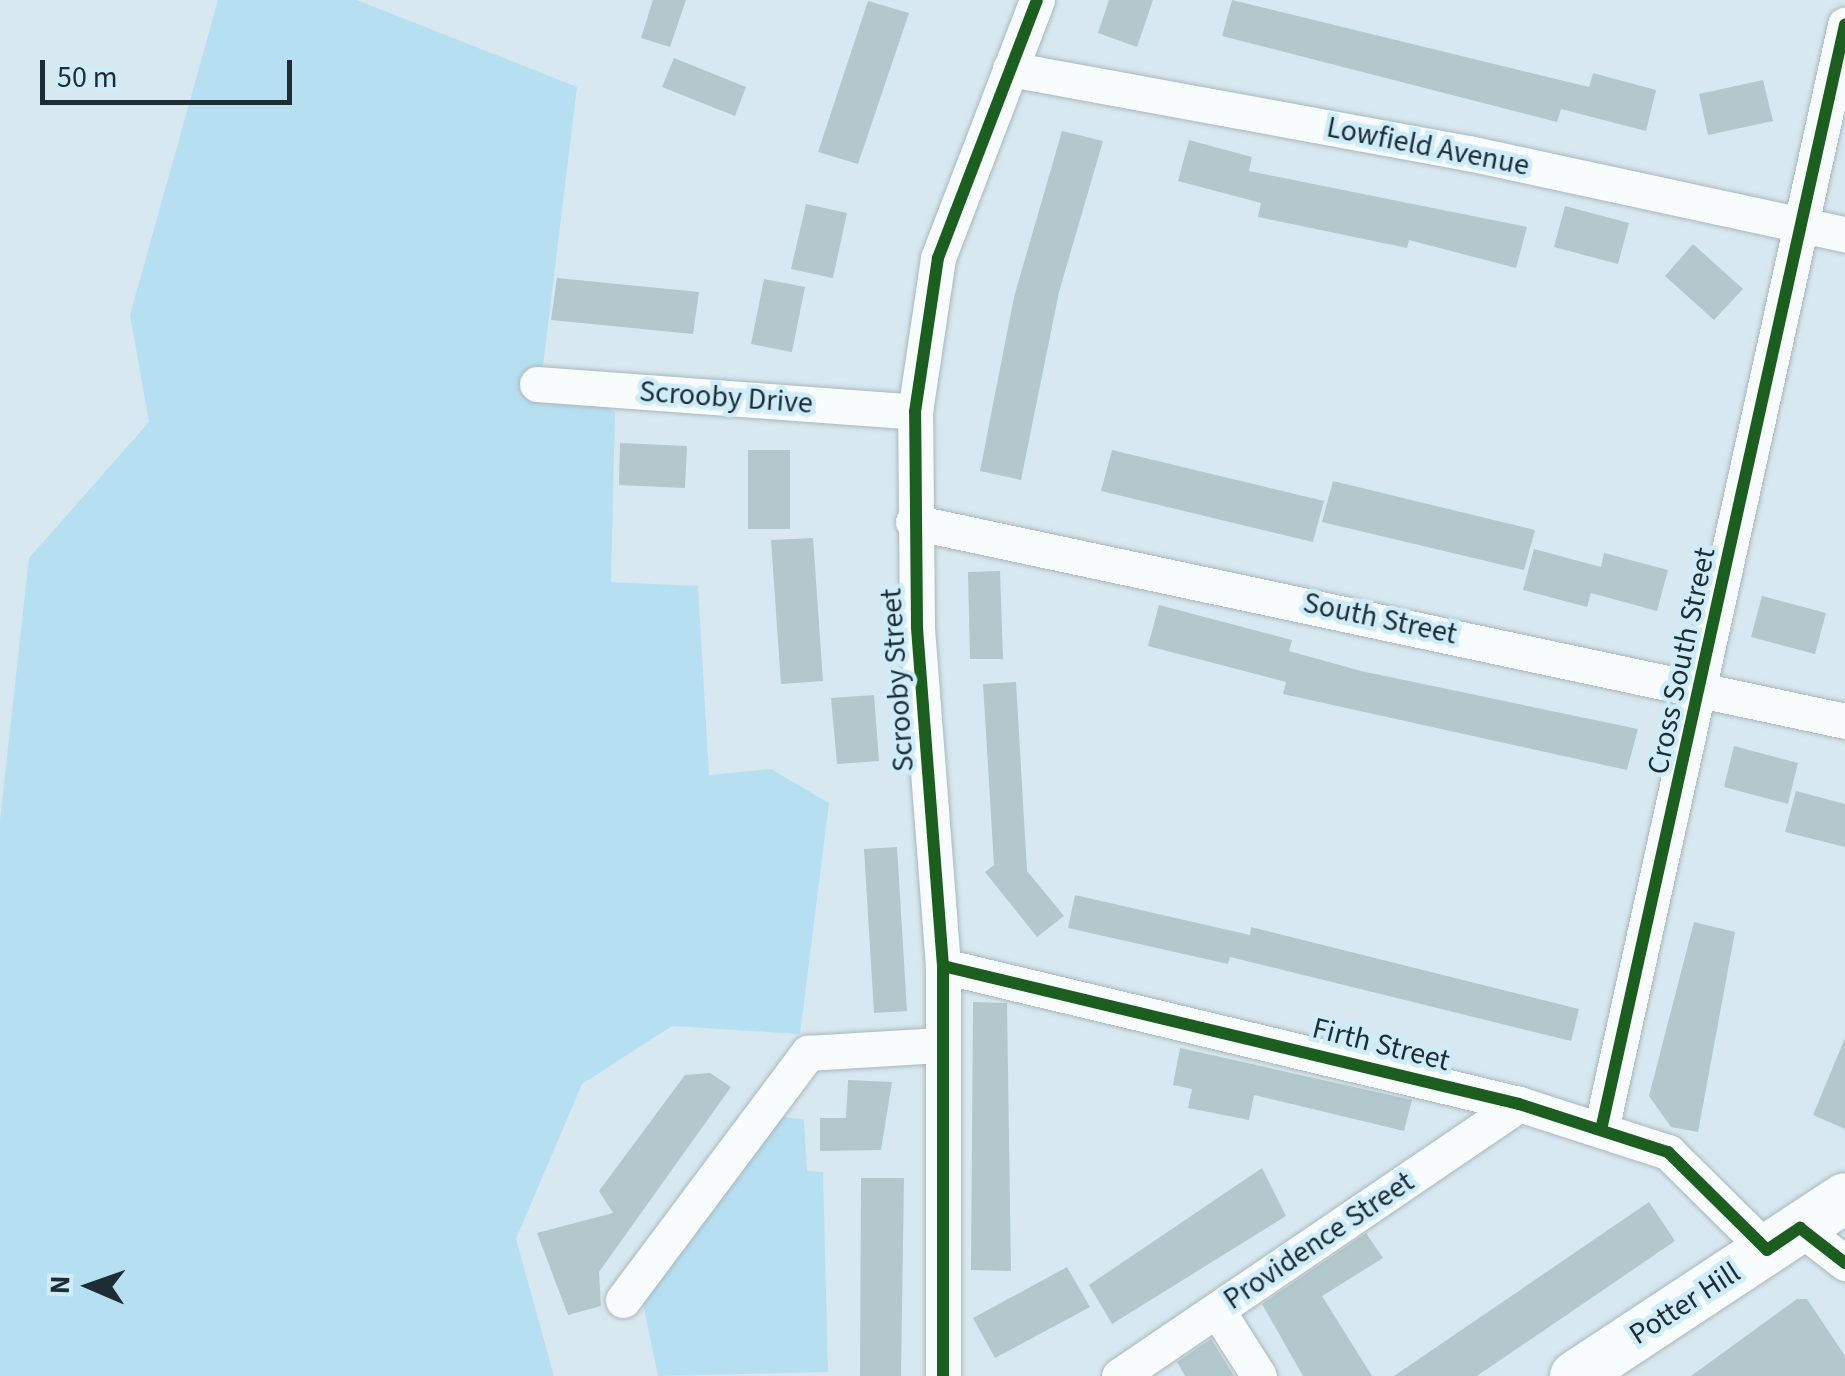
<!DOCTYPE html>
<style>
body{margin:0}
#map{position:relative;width:1845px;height:1376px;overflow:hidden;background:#d8e8f0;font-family:"Source Sans 3",sans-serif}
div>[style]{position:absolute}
.green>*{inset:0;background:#b7dff2}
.building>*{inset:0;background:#b2c8cd}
.roads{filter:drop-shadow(0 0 2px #a9b6bd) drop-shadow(0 0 2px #a9b6bd)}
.minor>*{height:35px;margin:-17.5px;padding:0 17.5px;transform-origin:17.5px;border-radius:17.5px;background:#f9fcfd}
.secondary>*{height:50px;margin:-25px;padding:0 25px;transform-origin:25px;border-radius:25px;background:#f9fcfd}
.cycleway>*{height:12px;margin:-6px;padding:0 6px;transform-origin:6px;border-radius:6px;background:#1b5e20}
span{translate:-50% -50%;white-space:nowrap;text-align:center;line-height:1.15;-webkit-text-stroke:9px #ceecfa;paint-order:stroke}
.street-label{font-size:30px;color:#1e2d34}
.north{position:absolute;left:40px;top:1236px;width:100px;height:100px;-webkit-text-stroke:8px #ceecfa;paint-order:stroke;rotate:272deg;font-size:28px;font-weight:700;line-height:40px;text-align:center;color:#1e2d34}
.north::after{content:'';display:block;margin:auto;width:35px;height:45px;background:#1e2d34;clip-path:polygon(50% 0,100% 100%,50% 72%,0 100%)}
.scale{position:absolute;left:40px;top:60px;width:252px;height:45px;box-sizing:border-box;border:5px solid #1e2d34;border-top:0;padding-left:12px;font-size:30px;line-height:35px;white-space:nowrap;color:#1e2d34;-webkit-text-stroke:8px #ceecfa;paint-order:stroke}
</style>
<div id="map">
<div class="green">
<i style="clip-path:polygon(218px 0,357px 0,577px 87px,542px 374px,615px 412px,611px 582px,698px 586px,709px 775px,771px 769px,829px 803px,800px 1034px,672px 1026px,582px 1084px,516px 1239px,554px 1376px,0 1376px,0 820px,29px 558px,149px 422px,130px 315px)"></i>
<i style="clip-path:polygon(780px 1117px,804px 1119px,807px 1171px,823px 1172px,828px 1372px,658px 1376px,643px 1304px)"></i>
</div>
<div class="building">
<i style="clip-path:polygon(653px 0,686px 0,670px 47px,641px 38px)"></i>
<i style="clip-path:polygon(1109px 0,1153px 0,1137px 47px,1098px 33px)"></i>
<i style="clip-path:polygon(1232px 0,1589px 87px,1593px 73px,1656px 90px,1646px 131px,1561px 109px,1557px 122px,1222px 36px)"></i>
<i style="clip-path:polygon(868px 1px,909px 13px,858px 164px,818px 152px)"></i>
<i style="clip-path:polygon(674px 58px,746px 87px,735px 116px,662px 87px)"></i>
<i style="clip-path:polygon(1763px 80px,1773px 121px,1708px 135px,1699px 94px)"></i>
<i style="clip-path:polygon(1062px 131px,1103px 141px,1059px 292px,1021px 480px,980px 471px,1014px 297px)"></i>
<i style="clip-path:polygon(1189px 140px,1252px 157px,1249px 171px,1527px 227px,1516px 268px,1409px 240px,1407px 248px,1258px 217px,1261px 203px,1178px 181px)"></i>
<i style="clip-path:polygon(806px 204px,847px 213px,833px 278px,791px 269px)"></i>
<i style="clip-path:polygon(1565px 206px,1629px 223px,1618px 264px,1554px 247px)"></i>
<i style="clip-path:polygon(1693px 244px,1743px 289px,1714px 320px,1665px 276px)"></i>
<i style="clip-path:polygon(557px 278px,699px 292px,693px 334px,551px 320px)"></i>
<i style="clip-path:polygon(764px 279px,805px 287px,792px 352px,751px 344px)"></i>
<i style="clip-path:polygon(620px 443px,687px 446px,685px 488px,619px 485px)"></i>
<i style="clip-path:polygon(748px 450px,790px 450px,790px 529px,748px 529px)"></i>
<i style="clip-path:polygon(1112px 450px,1324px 501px,1313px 542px,1101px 491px)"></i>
<i style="clip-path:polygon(1333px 481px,1535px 530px,1524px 570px,1322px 522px)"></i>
<i style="clip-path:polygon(813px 538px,823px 681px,781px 684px,771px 540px)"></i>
<i style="clip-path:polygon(1534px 549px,1601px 567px,1604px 553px,1668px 570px,1657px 611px,1591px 593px,1587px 607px,1523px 590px)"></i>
<i style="clip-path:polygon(1000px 571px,1003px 659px,970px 659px,968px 572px)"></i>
<i style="clip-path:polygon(1762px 596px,1826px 613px,1815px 654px,1751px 637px)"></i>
<i style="clip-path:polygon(1159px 605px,1292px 640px,1289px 651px,1361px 671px,1638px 729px,1627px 770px,1283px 694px,1286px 682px,1148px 646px)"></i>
<i style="clip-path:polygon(1016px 682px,1027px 871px,1064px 916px,1037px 937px,985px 872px,994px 865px,983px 684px)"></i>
<i style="clip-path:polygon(874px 695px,879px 761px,837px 764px,831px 698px)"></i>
<i style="clip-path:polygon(1734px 746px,1798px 763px,1788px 804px,1724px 787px)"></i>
<i style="clip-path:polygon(1796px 791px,1845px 804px,1845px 847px,1785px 832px)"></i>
<i style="clip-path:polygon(897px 847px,907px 1011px,874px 1013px,864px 849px)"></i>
<i style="clip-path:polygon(1075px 895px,1250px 935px,1251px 927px,1579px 1009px,1571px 1041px,1230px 957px,1228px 964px,1068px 928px)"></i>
<i style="clip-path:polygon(1694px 922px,1735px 932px,1698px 1132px,1671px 1127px,1649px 1096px)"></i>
<i style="clip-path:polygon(973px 1002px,1007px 1003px,1011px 1271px,971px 1270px)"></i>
<i style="clip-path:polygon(1845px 1038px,1845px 1129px,1813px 1115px)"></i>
<i style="clip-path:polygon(1180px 1048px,1412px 1100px,1404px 1131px,1254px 1095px,1249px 1120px,1188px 1108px,1192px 1089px,1173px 1085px)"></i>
<i style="clip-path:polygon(710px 1073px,731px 1087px,599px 1272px,601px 1306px,568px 1315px,537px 1233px,613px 1213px,599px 1191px,685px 1075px)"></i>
<i style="clip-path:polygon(848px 1080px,892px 1082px,881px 1150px,820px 1151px,820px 1118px,846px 1118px)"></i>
<i style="clip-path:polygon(1262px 1168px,1286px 1216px,1112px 1324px,1089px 1285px)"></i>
<i style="clip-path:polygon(861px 1178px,904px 1178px,901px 1376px,860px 1376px)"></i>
<i style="clip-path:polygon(1649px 1202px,1675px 1241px,1477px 1376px,1394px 1376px)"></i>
<i style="clip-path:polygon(1366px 1233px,1383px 1258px,1322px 1296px,1372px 1376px,1303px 1376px,1262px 1304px)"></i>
<i style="clip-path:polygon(1067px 1267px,1090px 1307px,995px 1358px,973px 1318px)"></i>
<i style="clip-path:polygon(1797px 1299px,1807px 1299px,1845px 1356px,1845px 1376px,1691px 1376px)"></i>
<i style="clip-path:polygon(1211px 1339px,1234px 1376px,1185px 1376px,1177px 1362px)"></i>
</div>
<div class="roads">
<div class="minor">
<i style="left:1010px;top:69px;width:467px;rotate:10.4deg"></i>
<i style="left:1469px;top:153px;width:385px;rotate:12.2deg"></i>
<i style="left:537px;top:384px;width:379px;rotate:4.2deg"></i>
<i style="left:913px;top:522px;width:953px;rotate:12.05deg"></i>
<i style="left:943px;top:966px;width:592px;rotate:13.47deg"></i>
<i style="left:1519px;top:1104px;width:157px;rotate:17.9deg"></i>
<i style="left:1668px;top:1152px;width:139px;rotate:44.7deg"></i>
<i style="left:1601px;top:1130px;width:1132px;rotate:-77.55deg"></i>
<i style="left:1800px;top:1228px;width:57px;rotate:37.9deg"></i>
<i style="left:623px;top:1300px;width:309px;rotate:-53.2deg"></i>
<i style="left:808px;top:1053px;width:131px;rotate:-3.5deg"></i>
<i style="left:1217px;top:1310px;width:78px;rotate:57.5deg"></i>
<i style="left:943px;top:1376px;width:410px;rotate:-90deg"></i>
<i style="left:943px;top:966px;width:340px;rotate:-94.4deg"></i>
<i style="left:917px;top:627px;width:215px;rotate:-90.5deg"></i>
<i style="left:915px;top:412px;width:156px;rotate:-81.5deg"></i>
<i style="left:938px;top:258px;width:276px;rotate:-69deg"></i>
<i style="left:1119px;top:1376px;width:484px;rotate:-34.2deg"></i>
</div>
<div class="secondary">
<i style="left:1575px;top:1376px;width:323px;rotate:-33.4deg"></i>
</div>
</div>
<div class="cycleway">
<i style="left:943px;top:966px;width:592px;rotate:13.47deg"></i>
<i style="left:1519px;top:1104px;width:157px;rotate:17.9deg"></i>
<i style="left:1668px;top:1152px;width:139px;rotate:44.7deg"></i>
<i style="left:1767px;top:1250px;width:40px;rotate:-34deg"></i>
<i style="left:1800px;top:1228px;width:57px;rotate:37.9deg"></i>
<i style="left:1601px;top:1130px;width:1132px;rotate:-77.55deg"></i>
<i style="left:943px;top:1376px;width:410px;rotate:-90deg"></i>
<i style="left:943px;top:966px;width:340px;rotate:-94.4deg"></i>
<i style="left:917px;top:627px;width:215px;rotate:-90.5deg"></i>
<i style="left:915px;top:412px;width:156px;rotate:-81.5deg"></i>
<i style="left:938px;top:258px;width:276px;rotate:-69deg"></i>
</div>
<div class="street-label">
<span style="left:1428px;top:147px;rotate:11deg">Lowfield Avenue</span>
<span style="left:726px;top:398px;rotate:4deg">Scrooby Drive</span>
<span style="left:1380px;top:619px;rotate:12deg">South Street</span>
<span style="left:1682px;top:661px;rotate:-78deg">Cross South Street</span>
<span style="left:898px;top:680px;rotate:-94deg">Scrooby Street</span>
<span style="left:1381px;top:1045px;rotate:14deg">Firth Street</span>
<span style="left:1319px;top:1241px;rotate:-34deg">Providence Street</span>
<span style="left:1685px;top:1304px;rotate:-33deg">Potter Hill</span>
</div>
<div class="north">N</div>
<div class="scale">50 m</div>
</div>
